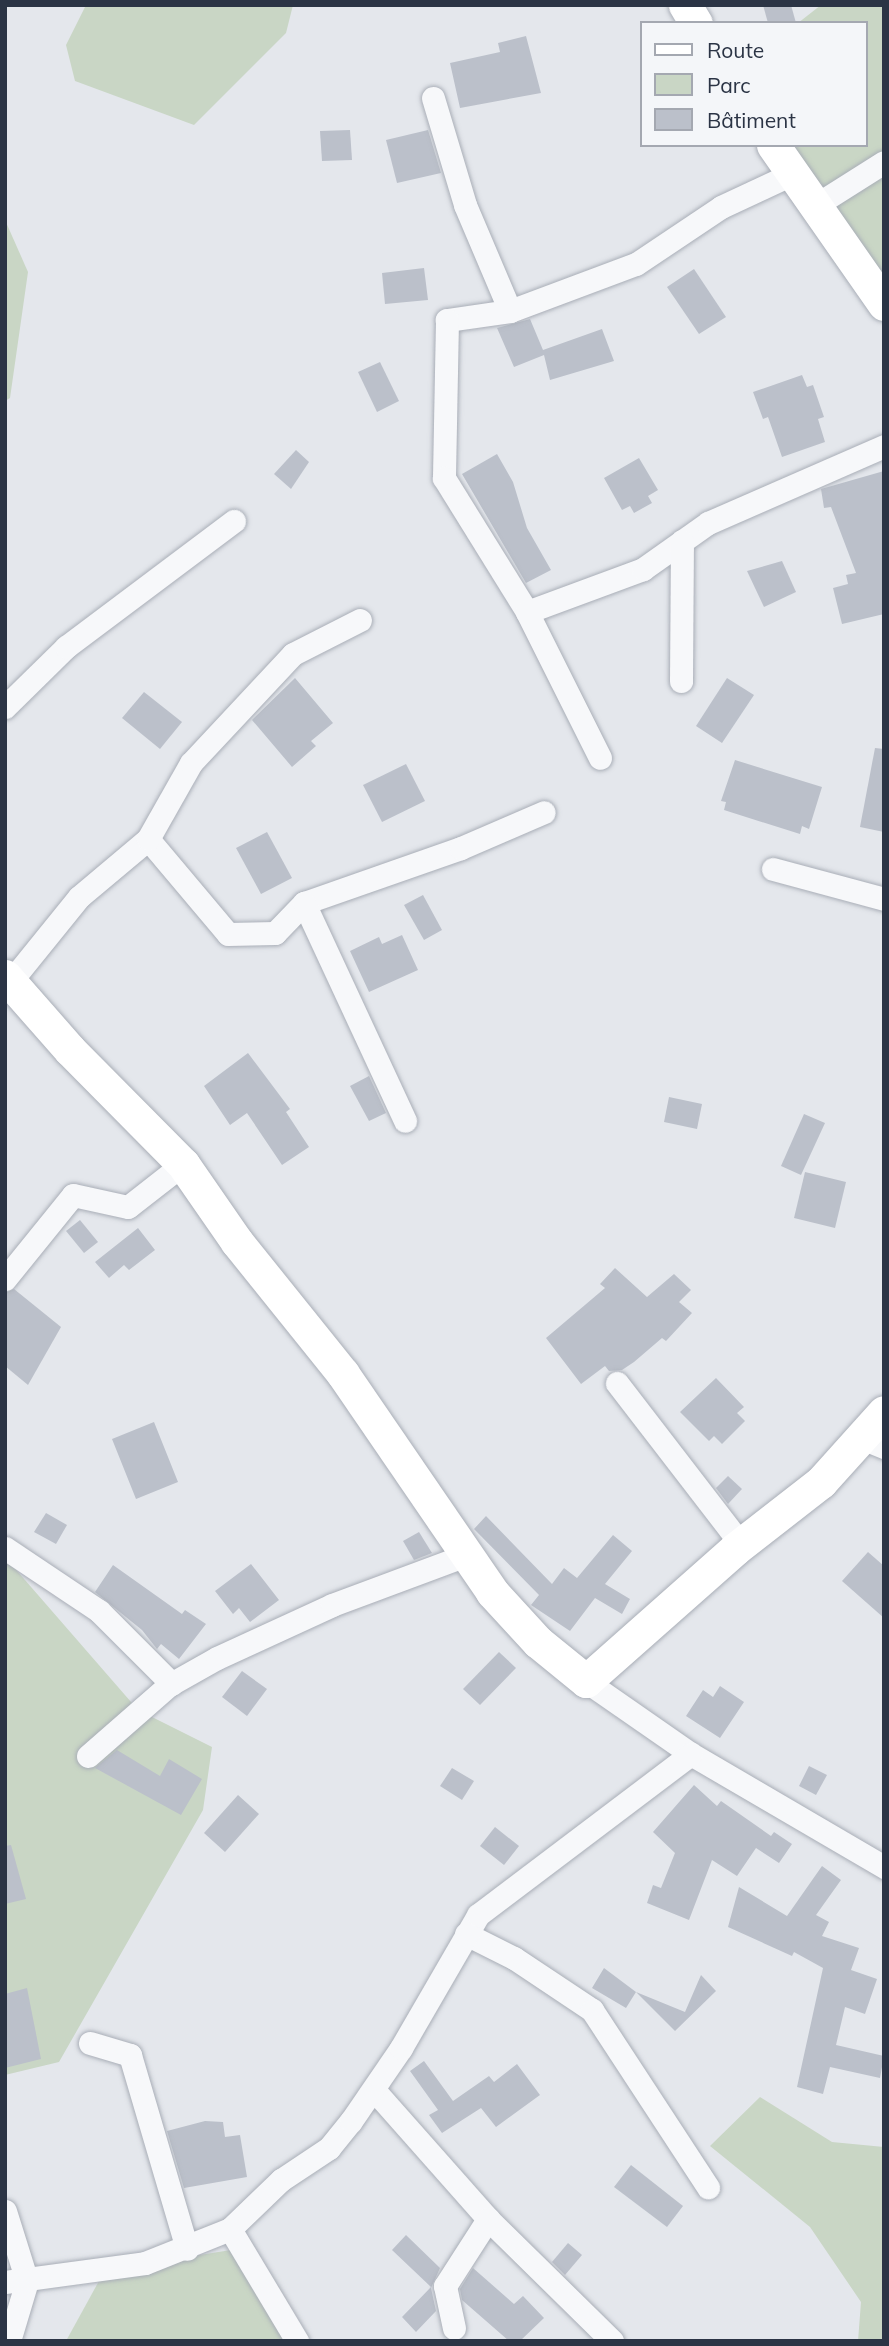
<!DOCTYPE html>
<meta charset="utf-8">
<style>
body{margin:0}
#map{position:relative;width:889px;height:2346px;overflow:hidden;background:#e4e7ec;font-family:Mulish,sans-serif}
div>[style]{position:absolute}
.green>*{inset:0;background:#c9d6c5}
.building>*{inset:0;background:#bbc0ca}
.roads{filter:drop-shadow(0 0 2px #a9aeb7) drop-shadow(0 0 2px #a9aeb7)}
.street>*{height:23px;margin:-11.5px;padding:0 11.5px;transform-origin:11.5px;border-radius:11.5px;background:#f7f8fa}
.secondary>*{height:33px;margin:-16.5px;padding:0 16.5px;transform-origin:16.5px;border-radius:16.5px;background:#fff}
span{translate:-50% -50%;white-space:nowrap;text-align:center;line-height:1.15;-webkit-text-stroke:6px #f4f6f9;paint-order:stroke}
.frame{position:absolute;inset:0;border:7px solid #2b3445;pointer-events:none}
.legend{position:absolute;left:640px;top:21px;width:228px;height:126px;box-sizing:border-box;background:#f4f6f9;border:2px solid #a4a8b1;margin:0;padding:9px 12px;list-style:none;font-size:21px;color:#2b3445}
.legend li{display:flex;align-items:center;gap:14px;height:35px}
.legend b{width:35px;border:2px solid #a4a8b1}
</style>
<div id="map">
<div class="green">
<i style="clip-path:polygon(86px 5px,293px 5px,286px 33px,194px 125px,75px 81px,66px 45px)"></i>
<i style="clip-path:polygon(821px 5px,884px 5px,884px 298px,779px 145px,866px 145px,866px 23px,798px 23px)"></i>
<i style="clip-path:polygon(5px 220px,28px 272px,10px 398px,5px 401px)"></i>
<i style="clip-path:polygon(5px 1557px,138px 1710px,212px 1747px,203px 1810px,59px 2062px,5px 2075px)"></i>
<i style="clip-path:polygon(760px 2097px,832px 2142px,884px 2147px,884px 2341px,858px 2341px,861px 2302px,810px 2227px,710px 2146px)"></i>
<i style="clip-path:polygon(231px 2250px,292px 2341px,66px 2341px,105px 2270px)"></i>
</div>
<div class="building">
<i style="clip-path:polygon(763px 5px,791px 5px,796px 23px,768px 23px)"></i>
<i style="clip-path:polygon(526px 36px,541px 93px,460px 108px,450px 63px,500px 52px,498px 43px)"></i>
<i style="clip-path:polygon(350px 130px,352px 160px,322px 161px,320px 131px)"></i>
<i style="clip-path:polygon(428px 130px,441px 173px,397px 183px,386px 140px)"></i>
<i style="clip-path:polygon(424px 268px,428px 300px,385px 304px,382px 273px)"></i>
<i style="clip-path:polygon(694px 269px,726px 317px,699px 334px,667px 287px)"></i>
<i style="clip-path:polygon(530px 319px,543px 350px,602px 329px,614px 361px,550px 380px,544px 355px,514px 367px,497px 328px)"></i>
<i style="clip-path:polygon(380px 362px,399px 401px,377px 412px,358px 372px)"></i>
<i style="clip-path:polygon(802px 375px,807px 387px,813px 385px,824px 417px,818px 419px,825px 442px,782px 457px,768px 417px,763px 419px,753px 392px)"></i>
<i style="clip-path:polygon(296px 450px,309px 462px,291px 489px,274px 474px)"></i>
<i style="clip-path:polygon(497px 454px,513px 482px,527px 528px,551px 570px,526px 583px,462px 474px)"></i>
<i style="clip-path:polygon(639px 458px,658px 490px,648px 496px,652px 503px,634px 513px,630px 506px,622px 510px,604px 478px)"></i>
<i style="clip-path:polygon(884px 471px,884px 614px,842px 624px,833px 588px,848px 584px,846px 575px,856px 573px,831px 507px,824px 508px,821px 489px)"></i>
<i style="clip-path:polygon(782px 561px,796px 592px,764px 607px,747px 571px)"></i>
<i style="clip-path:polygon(295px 678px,333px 723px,311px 741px,316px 746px,292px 767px,252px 720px)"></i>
<i style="clip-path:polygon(727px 678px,754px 695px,722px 743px,696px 726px)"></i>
<i style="clip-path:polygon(144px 692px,182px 722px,160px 749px,122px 718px)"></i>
<i style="clip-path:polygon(875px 748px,884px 749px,884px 832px,860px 827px)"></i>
<i style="clip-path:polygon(735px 760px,822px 787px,809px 829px,802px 826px,800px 834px,724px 810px,726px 802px,721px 801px)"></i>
<i style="clip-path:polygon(406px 764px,425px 801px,382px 822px,363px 785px)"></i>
<i style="clip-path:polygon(267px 832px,292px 878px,261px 894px,236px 848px)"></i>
<i style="clip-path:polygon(423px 895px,442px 930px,424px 940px,404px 905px)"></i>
<i style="clip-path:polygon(402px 935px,418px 970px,369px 992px,350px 951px,379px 937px,382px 944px)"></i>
<i style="clip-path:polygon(248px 1053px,290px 1109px,286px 1112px,309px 1147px,282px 1165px,247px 1113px,230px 1125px,204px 1086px)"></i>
<i style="clip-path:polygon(369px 1076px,386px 1113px,369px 1121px,350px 1086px)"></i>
<i style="clip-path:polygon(669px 1097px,702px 1104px,697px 1129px,664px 1122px)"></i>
<i style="clip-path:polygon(804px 1114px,825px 1123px,801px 1175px,781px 1166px)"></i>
<i style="clip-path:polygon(805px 1172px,846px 1182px,835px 1228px,794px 1218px)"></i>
<i style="clip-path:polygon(80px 1220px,98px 1242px,84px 1253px,66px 1231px)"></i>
<i style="clip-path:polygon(138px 1228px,155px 1250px,129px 1270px,124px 1265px,109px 1278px,95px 1262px)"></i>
<i style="clip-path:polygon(615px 1268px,647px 1297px,674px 1274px,691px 1290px,679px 1302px,692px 1313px,666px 1341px,662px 1338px,634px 1362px,622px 1370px,609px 1371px,605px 1366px,581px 1384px,546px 1338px,605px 1288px,600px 1284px)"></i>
<i style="clip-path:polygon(14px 1289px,61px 1327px,28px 1385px,5px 1366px,5px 1293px)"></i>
<i style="clip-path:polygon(716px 1378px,744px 1407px,737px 1413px,745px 1421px,722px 1444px,714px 1436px,709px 1441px,680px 1412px)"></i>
<i style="clip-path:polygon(154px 1422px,178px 1482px,136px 1499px,112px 1439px)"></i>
<i style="clip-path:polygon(728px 1476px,742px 1489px,728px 1504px,716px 1488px)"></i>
<i style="clip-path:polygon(46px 1513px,67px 1525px,56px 1544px,34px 1532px)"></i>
<i style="clip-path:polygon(486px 1516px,552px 1584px,564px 1568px,577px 1578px,613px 1535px,632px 1551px,605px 1584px,630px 1599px,622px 1614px,595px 1598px,570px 1631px,531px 1605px,539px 1595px,474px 1529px)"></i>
<i style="clip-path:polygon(419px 1532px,432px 1553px,414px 1560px,403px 1541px)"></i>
<i style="clip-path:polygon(868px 1552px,884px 1566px,884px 1618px,842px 1581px)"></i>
<i style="clip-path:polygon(251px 1564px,279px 1600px,250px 1622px,239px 1608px,233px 1614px,215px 1591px)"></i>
<i style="clip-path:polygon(113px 1565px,182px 1614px,185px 1610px,206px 1624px,179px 1659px,161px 1644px,157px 1649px,142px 1630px,95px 1592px)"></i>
<i style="clip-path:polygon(499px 1652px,516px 1668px,480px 1705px,463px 1689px)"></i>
<i style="clip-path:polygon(242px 1671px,267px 1689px,247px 1716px,222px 1697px)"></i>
<i style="clip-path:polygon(720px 1686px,744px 1702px,720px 1738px,686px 1716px,703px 1690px,713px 1697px)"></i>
<i style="clip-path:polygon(117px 1750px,160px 1776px,169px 1759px,202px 1779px,181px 1815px,95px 1768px)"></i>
<i style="clip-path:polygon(809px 1766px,827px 1775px,816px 1795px,799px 1786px)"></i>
<i style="clip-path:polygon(452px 1768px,474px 1781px,462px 1800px,440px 1786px)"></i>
<i style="clip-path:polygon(694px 1785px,717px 1806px,721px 1801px,771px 1836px,774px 1832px,792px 1844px,779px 1863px,756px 1848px,737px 1876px,712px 1860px,689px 1920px,647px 1903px,653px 1885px,661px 1888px,675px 1853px,653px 1832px)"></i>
<i style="clip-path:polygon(238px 1795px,259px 1814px,225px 1852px,204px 1833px)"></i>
<i style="clip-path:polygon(495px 1827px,519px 1846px,504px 1865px,480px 1846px)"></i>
<i style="clip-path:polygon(11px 1845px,26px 1899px,5px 1904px,5px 1846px)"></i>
<i style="clip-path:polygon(822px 1866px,841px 1880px,816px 1915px,829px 1922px,822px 1936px,859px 1948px,851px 1970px,877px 1979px,865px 2014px,845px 2007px,836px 2045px,884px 2056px,880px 2078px,830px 2067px,823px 2094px,797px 2087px,823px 1968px,794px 1952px,792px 1956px,728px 1927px,739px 1887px,787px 1916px)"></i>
<i style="clip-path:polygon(604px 1968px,636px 1992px,685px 2012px,701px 1975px,716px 1991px,675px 2031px,636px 1992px,626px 2008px,592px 1988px)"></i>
<i style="clip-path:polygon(27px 1988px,41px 2059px,5px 2068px,5px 1994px)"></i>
<i style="clip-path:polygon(424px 2061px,453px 2101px,489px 2076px,494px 2082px,517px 2064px,540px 2095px,496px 2127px,481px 2108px,442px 2133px,429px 2115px,438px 2110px,410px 2071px)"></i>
<i style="clip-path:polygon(205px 2121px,223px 2122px,225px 2137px,240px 2135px,247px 2177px,184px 2188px,167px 2131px)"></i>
<i style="clip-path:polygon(631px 2165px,683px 2206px,667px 2227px,614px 2187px)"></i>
<i style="clip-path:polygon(406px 2235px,440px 2268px,431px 2288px,436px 2311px,416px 2332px,402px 2317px,431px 2287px,392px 2250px)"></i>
<i style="clip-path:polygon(568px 2243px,582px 2255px,565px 2275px,552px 2262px)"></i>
<i style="clip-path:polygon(473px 2268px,514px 2304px,523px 2296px,544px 2318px,520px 2341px,509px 2341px,462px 2300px,460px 2289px)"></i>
</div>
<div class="roads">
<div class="street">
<i style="left:433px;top:98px;width:112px;rotate:73.3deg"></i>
<i style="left:465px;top:205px;width:115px;rotate:67deg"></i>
<i style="left:510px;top:311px;width:134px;rotate:-20.5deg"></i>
<i style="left:636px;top:264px;width:102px;rotate:-33.8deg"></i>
<i style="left:721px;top:207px;width:81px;rotate:-25deg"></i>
<i style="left:816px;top:205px;width:80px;rotate:-32.3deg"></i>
<i style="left:510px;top:311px;width:64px;rotate:171.9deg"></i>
<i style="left:447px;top:320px;width:158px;rotate:91.1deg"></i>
<i style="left:444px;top:478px;width:158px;rotate:58.2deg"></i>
<i style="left:527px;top:612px;width:163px;rotate:63.4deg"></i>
<i style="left:527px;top:612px;width:124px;rotate:-20.3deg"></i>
<i style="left:643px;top:569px;width:80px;rotate:-35.3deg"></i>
<i style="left:708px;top:523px;width:192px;rotate:-23.6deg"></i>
<i style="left:681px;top:681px;width:140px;rotate:-89.6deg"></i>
<i style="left:5px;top:707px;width:86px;rotate:-44.5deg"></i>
<i style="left:66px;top:647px;width:210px;rotate:-36.9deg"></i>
<i style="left:148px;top:839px;width:124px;rotate:49.9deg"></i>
<i style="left:228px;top:934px;width:47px;rotate:-1.2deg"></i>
<i style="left:275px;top:933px;width:42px;rotate:-46deg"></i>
<i style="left:304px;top:903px;width:166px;rotate:-19.3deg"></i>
<i style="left:461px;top:848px;width:90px;rotate:-23.4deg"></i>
<i style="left:773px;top:869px;width:115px;rotate:15.1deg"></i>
<i style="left:304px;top:903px;width:240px;rotate:65.1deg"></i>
<i style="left:11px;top:981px;width:108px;rotate:-51deg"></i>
<i style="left:79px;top:897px;width:90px;rotate:-40deg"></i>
<i style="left:148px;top:839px;width:87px;rotate:-60.5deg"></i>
<i style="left:191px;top:763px;width:149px;rotate:-46.9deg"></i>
<i style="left:293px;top:654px;width:75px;rotate:-26.9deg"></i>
<i style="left:5px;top:1279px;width:108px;rotate:-51deg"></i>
<i style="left:73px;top:1195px;width:56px;rotate:12.3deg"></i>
<i style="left:128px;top:1207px;width:70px;rotate:-38deg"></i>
<i style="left:617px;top:1383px;width:203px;rotate:52.4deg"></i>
<i style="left:864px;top:1439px;width:22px;rotate:22deg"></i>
<i style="left:5px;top:1548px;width:113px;rotate:33.8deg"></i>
<i style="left:99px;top:1611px;width:103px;rotate:45deg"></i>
<i style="left:586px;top:1681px;width:128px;rotate:34.8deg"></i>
<i style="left:691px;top:1754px;width:224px;rotate:30.3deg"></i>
<i style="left:88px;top:1756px;width:108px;rotate:-41.2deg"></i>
<i style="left:169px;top:1685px;width:55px;rotate:-29.4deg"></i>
<i style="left:217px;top:1658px;width:127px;rotate:-24.7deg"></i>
<i style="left:332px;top:1605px;width:141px;rotate:-20.4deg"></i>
<i style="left:466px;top:1934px;width:54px;rotate:26.6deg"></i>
<i style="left:514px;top:1958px;width:94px;rotate:33.7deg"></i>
<i style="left:592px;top:2010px;width:212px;rotate:56.8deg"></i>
<i style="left:90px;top:2043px;width:42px;rotate:16.7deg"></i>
<i style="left:130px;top:2055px;width:202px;rotate:73.6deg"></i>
<i style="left:374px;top:2090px;width:172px;rotate:48.5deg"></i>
<i style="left:488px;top:2219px;width:174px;rotate:44.5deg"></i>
<i style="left:5px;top:2211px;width:73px;rotate:72.6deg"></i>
<i style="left:27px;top:2281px;width:63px;rotate:106.7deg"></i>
<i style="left:230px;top:2229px;width:131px;rotate:59.1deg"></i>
<i style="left:5px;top:2282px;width:141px;rotate:-7.7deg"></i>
<i style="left:145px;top:2263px;width:92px;rotate:-21.8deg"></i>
<i style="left:230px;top:2229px;width:71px;rotate:-43.9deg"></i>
<i style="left:281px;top:2180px;width:58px;rotate:-33.7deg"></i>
<i style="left:329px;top:2148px;width:35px;rotate:-51deg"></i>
<i style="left:351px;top:2121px;width:88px;rotate:-55.6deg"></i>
<i style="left:401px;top:2048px;width:154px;rotate:-59.9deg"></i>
<i style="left:478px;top:1915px;width:267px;rotate:-37.1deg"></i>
<i style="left:454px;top:2328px;width:43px;rotate:-102.1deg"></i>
<i style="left:445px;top:2286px;width:80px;rotate:-57.3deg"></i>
</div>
<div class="secondary">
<i style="left:685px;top:5px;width:21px;rotate:59deg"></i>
<i style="left:773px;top:145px;width:194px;rotate:55.1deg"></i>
<i style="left:5px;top:976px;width:98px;rotate:48.7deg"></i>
<i style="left:70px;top:1050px;width:161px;rotate:45.3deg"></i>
<i style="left:183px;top:1164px;width:95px;rotate:55.3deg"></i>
<i style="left:237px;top:1242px;width:169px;rotate:51.2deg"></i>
<i style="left:343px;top:1374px;width:264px;rotate:55.6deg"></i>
<i style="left:492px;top:1592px;width:68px;rotate:47.4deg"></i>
<i style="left:538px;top:1642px;width:62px;rotate:39.1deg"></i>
<i style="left:586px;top:1681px;width:199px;rotate:-41.5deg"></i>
<i style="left:735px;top:1549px;width:109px;rotate:-37.9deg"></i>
<i style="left:821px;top:1482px;width:94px;rotate:-48deg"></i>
</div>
</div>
<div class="frame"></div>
<ul class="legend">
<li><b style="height:9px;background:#fff"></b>Route</li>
<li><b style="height:19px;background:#c9d6c5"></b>Parc</li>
<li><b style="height:19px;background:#bbc0ca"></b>Bâtiment</li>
</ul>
</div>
